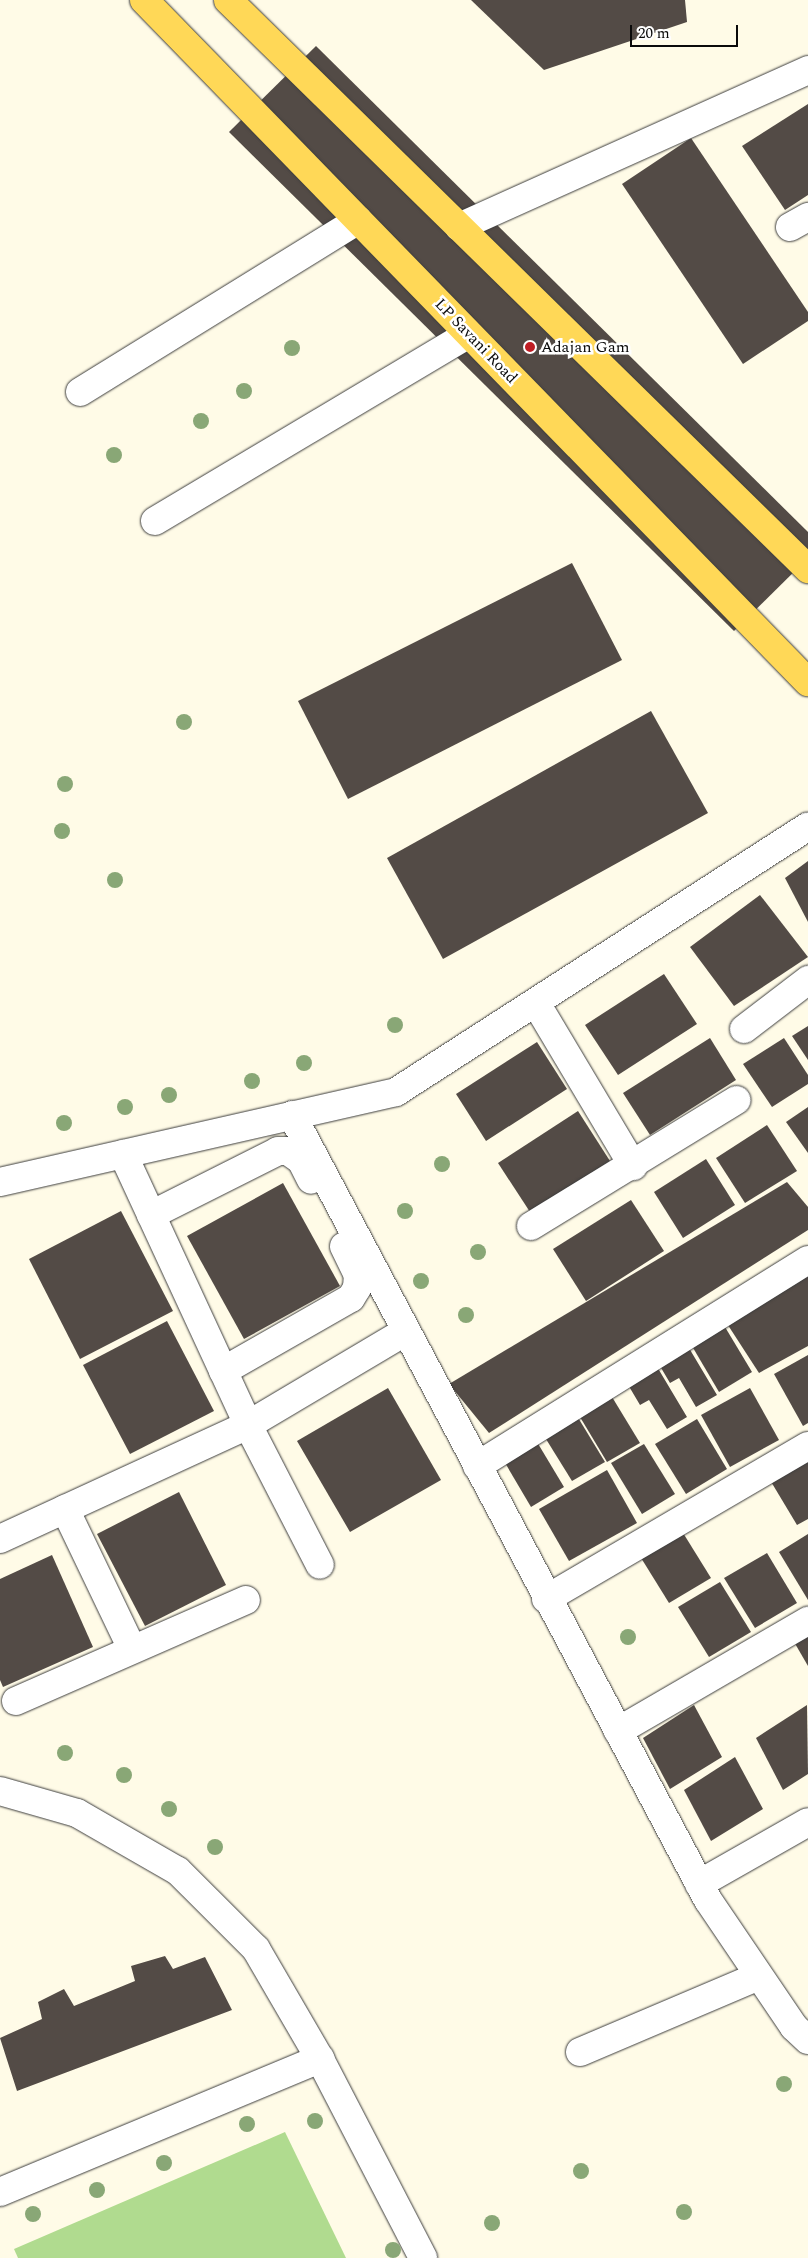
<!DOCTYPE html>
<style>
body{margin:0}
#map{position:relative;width:808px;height:2258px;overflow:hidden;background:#fffbe7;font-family:Spectral,serif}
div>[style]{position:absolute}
.forest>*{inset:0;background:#b0db8f}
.building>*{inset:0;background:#534b46}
.roads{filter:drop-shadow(0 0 1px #3d3d3d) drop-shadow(0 0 1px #3d3d3d)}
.minor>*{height:28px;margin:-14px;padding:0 14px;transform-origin:14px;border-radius:14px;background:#fff}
.major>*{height:28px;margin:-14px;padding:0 14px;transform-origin:14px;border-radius:14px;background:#ffd857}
.trees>*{width:16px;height:16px;margin:-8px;border-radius:50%;background:#89a776}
.dots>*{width:14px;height:14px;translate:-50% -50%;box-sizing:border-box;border:2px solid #fff;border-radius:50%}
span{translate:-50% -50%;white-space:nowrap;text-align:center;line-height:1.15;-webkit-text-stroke:5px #fff;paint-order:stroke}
.street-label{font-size:16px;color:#0a0a0a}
.poi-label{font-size:16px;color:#0a0a0a}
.left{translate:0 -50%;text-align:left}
.scale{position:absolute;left:630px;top:25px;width:108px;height:22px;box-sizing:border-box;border:2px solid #0a0a0a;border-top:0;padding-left:6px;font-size:15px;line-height:18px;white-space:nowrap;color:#0a0a0a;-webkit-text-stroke:4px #fff;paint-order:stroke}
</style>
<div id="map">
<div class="forest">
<i style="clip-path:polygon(285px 2132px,346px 2258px,18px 2258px,14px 2249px)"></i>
</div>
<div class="building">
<i style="clip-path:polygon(471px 0,685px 0,687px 22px,544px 70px)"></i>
<i style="clip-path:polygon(316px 46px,808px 532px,808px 558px,734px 631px,229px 132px)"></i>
<i style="clip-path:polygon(808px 104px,808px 195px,785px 210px,742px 146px)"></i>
<i style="clip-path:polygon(691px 138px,808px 312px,808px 321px,743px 364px,622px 184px)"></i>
<i style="clip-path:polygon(572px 563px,622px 660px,348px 799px,298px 701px)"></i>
<i style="clip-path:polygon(651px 711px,708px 813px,443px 959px,387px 858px)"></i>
<i style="clip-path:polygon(808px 861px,808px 922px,785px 878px)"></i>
<i style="clip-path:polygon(760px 895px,808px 957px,734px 1006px,690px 947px)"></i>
<i style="clip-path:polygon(664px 974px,697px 1024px,618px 1075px,585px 1025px)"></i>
<i style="clip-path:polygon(808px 1026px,808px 1060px,792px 1036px)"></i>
<i style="clip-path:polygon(710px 1038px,736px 1080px,650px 1135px,623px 1093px)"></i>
<i style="clip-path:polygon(784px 1038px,808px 1075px,808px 1084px,772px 1107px,743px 1064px)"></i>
<i style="clip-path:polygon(537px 1042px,567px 1089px,486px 1141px,456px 1094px)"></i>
<i style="clip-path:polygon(808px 1107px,808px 1153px,786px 1122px)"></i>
<i style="clip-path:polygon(578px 1111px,610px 1161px,530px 1212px,498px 1163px)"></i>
<i style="clip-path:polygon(767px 1125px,797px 1171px,745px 1203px,716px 1158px)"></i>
<i style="clip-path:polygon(706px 1159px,735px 1205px,683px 1238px,654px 1192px)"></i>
<i style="clip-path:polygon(787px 1182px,808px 1207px,808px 1230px,489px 1433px,449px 1384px)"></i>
<i style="clip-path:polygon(283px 1183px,340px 1286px,244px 1339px,187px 1236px)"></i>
<i style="clip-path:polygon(631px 1200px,664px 1251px,586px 1301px,553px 1249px)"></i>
<i style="clip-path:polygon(121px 1211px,173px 1311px,80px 1359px,29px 1259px)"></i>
<i style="clip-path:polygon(808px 1270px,808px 1346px,759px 1373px,724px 1319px)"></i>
<i style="clip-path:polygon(167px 1321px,214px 1411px,130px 1454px,83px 1365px)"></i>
<i style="clip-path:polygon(722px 1322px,752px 1372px,719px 1392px,689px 1341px)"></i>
<i style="clip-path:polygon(686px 1343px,717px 1395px,696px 1407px,679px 1378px,670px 1383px,657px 1361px)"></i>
<i style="clip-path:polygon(808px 1355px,808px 1423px,803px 1426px,774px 1374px)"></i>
<i style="clip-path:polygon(656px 1365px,687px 1417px,667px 1429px,649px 1400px,640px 1405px,627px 1383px)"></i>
<i style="clip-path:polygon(388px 1388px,441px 1480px,350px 1532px,297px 1441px)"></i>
<i style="clip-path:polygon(750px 1388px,779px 1440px,730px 1467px,701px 1415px)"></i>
<i style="clip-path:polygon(609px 1392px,640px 1443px,607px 1462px,577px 1412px)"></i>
<i style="clip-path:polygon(574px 1411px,605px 1462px,572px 1481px,541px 1431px)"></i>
<i style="clip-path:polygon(697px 1419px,727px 1469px,686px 1494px,655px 1444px)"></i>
<i style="clip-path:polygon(534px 1437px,564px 1487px,531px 1507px,501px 1456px)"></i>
<i style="clip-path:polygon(644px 1444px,675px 1494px,642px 1514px,611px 1463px)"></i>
<i style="clip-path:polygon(808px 1449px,808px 1519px,797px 1525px,767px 1475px)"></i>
<i style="clip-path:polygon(607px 1470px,637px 1523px,569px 1561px,539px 1509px)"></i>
<i style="clip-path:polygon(179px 1492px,226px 1585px,145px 1626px,97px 1534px)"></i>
<i style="clip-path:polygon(680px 1528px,711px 1578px,669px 1603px,638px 1553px)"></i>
<i style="clip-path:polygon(808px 1534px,808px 1600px,779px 1552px)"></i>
<i style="clip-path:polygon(767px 1553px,797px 1603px,755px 1628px,724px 1578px)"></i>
<i style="clip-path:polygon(52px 1555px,93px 1647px,3px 1687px,0 1680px,0 1579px)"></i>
<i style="clip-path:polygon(720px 1582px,751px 1632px,709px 1657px,678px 1607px)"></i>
<i style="clip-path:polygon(808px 1624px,808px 1666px,790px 1635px)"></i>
<i style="clip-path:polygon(694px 1705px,722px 1757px,670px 1789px,643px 1738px)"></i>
<i style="clip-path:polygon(807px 1705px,808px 1774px,783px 1790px,756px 1738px)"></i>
<i style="clip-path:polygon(735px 1757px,763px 1809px,711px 1841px,684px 1790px)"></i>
<i style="clip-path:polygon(165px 1956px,173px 1969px,205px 1957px,232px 2010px,17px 2091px,0 2038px,42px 2019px,38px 2002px,64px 1989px,74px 2006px,135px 1981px,131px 1966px)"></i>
</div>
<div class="roads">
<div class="minor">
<i style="left:459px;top:227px;width:383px;rotate:-24.2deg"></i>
<i style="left:790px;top:227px;width:21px;rotate:-29deg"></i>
<i style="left:80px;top:392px;width:327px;rotate:-31.7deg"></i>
<i style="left:155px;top:521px;width:365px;rotate:-30.8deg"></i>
<i style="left:536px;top:1003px;width:190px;rotate:59.2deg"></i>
<i style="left:744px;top:1029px;width:81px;rotate:-37.4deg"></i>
<i style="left:292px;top:1115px;width:888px;rotate:62.08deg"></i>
<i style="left:708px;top:1900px;width:153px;rotate:55.9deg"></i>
<i style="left:794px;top:2027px;width:19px;rotate:43deg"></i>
<i style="left:123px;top:1154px;width:298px;rotate:65.2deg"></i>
<i style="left:248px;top:1425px;width:157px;rotate:62.8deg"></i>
<i style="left:0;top:1182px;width:406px;rotate:-12.8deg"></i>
<i style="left:396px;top:1092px;width:490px;rotate:-32.8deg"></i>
<i style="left:151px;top:1215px;width:142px;rotate:-26.7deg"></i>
<i style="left:278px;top:1151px;width:10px"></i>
<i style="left:288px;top:1151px;width:16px;rotate:35deg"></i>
<i style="left:301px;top:1160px;width:22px;rotate:63deg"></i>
<i style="left:531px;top:1226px;width:241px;rotate:-31.5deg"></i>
<i style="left:223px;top:1371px;width:147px;rotate:-29.7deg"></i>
<i style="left:351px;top:1298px;width:12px;rotate:-59deg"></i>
<i style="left:357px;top:1288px;width:13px;rotate:-86deg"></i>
<i style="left:358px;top:1275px;width:32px;rotate:-116deg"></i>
<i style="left:477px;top:1466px;width:390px;rotate:-31.9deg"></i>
<i style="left:65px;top:1509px;width:155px;rotate:64.4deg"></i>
<i style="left:0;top:1539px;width:273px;rotate:-24.7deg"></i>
<i style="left:248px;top:1425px;width:184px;rotate:-30.7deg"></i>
<i style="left:546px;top:1599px;width:303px;rotate:-30.3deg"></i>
<i style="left:16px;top:1701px;width:251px;rotate:-23.7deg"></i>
<i style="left:618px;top:1731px;width:220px;rotate:-30.1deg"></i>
<i style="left:0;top:1791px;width:80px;rotate:15.9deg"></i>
<i style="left:77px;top:1813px;width:116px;rotate:29.9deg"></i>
<i style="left:178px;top:1871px;width:110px;rotate:45deg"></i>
<i style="left:256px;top:1949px;width:127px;rotate:59.8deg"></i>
<i style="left:320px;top:2059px;width:224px;rotate:62.6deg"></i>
<i style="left:699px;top:1884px;width:125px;rotate:-29.6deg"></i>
<i style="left:580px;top:2052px;width:194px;rotate:-23deg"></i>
<i style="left:0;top:2192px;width:347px;rotate:-22.6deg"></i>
</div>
<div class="major">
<i style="left:144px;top:0;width:952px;rotate:45.77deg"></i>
<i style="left:228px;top:0;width:813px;rotate:44.45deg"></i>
</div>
</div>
<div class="trees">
<i style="left:292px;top:348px"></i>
<i style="left:244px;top:391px"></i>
<i style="left:201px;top:421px"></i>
<i style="left:114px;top:455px"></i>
<i style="left:184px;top:722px"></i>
<i style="left:65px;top:784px"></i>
<i style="left:62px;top:831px"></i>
<i style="left:115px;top:880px"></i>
<i style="left:395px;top:1025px"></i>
<i style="left:304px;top:1063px"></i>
<i style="left:252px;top:1081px"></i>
<i style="left:169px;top:1095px"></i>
<i style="left:125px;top:1107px"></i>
<i style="left:64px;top:1123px"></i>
<i style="left:442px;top:1164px"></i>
<i style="left:405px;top:1211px"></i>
<i style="left:478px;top:1252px"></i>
<i style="left:421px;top:1281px"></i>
<i style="left:466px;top:1315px"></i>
<i style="left:628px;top:1637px"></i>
<i style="left:65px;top:1753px"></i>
<i style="left:124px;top:1775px"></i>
<i style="left:169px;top:1809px"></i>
<i style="left:215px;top:1847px"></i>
<i style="left:784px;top:2084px"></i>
<i style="left:315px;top:2121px"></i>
<i style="left:247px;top:2124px"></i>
<i style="left:164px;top:2163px"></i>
<i style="left:581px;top:2171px"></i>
<i style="left:97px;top:2190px"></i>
<i style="left:684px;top:2212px"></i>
<i style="left:33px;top:2214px"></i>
<i style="left:492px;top:2223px"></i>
<i style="left:393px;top:2250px"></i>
</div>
<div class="dots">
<i style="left:530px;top:347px;background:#bf1d24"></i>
</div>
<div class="street-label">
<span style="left:476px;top:341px;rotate:46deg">LP Savani Road</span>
</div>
<div class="poi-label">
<span class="left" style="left:541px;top:347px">Adajan Gam</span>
</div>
<div class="scale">20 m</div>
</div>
